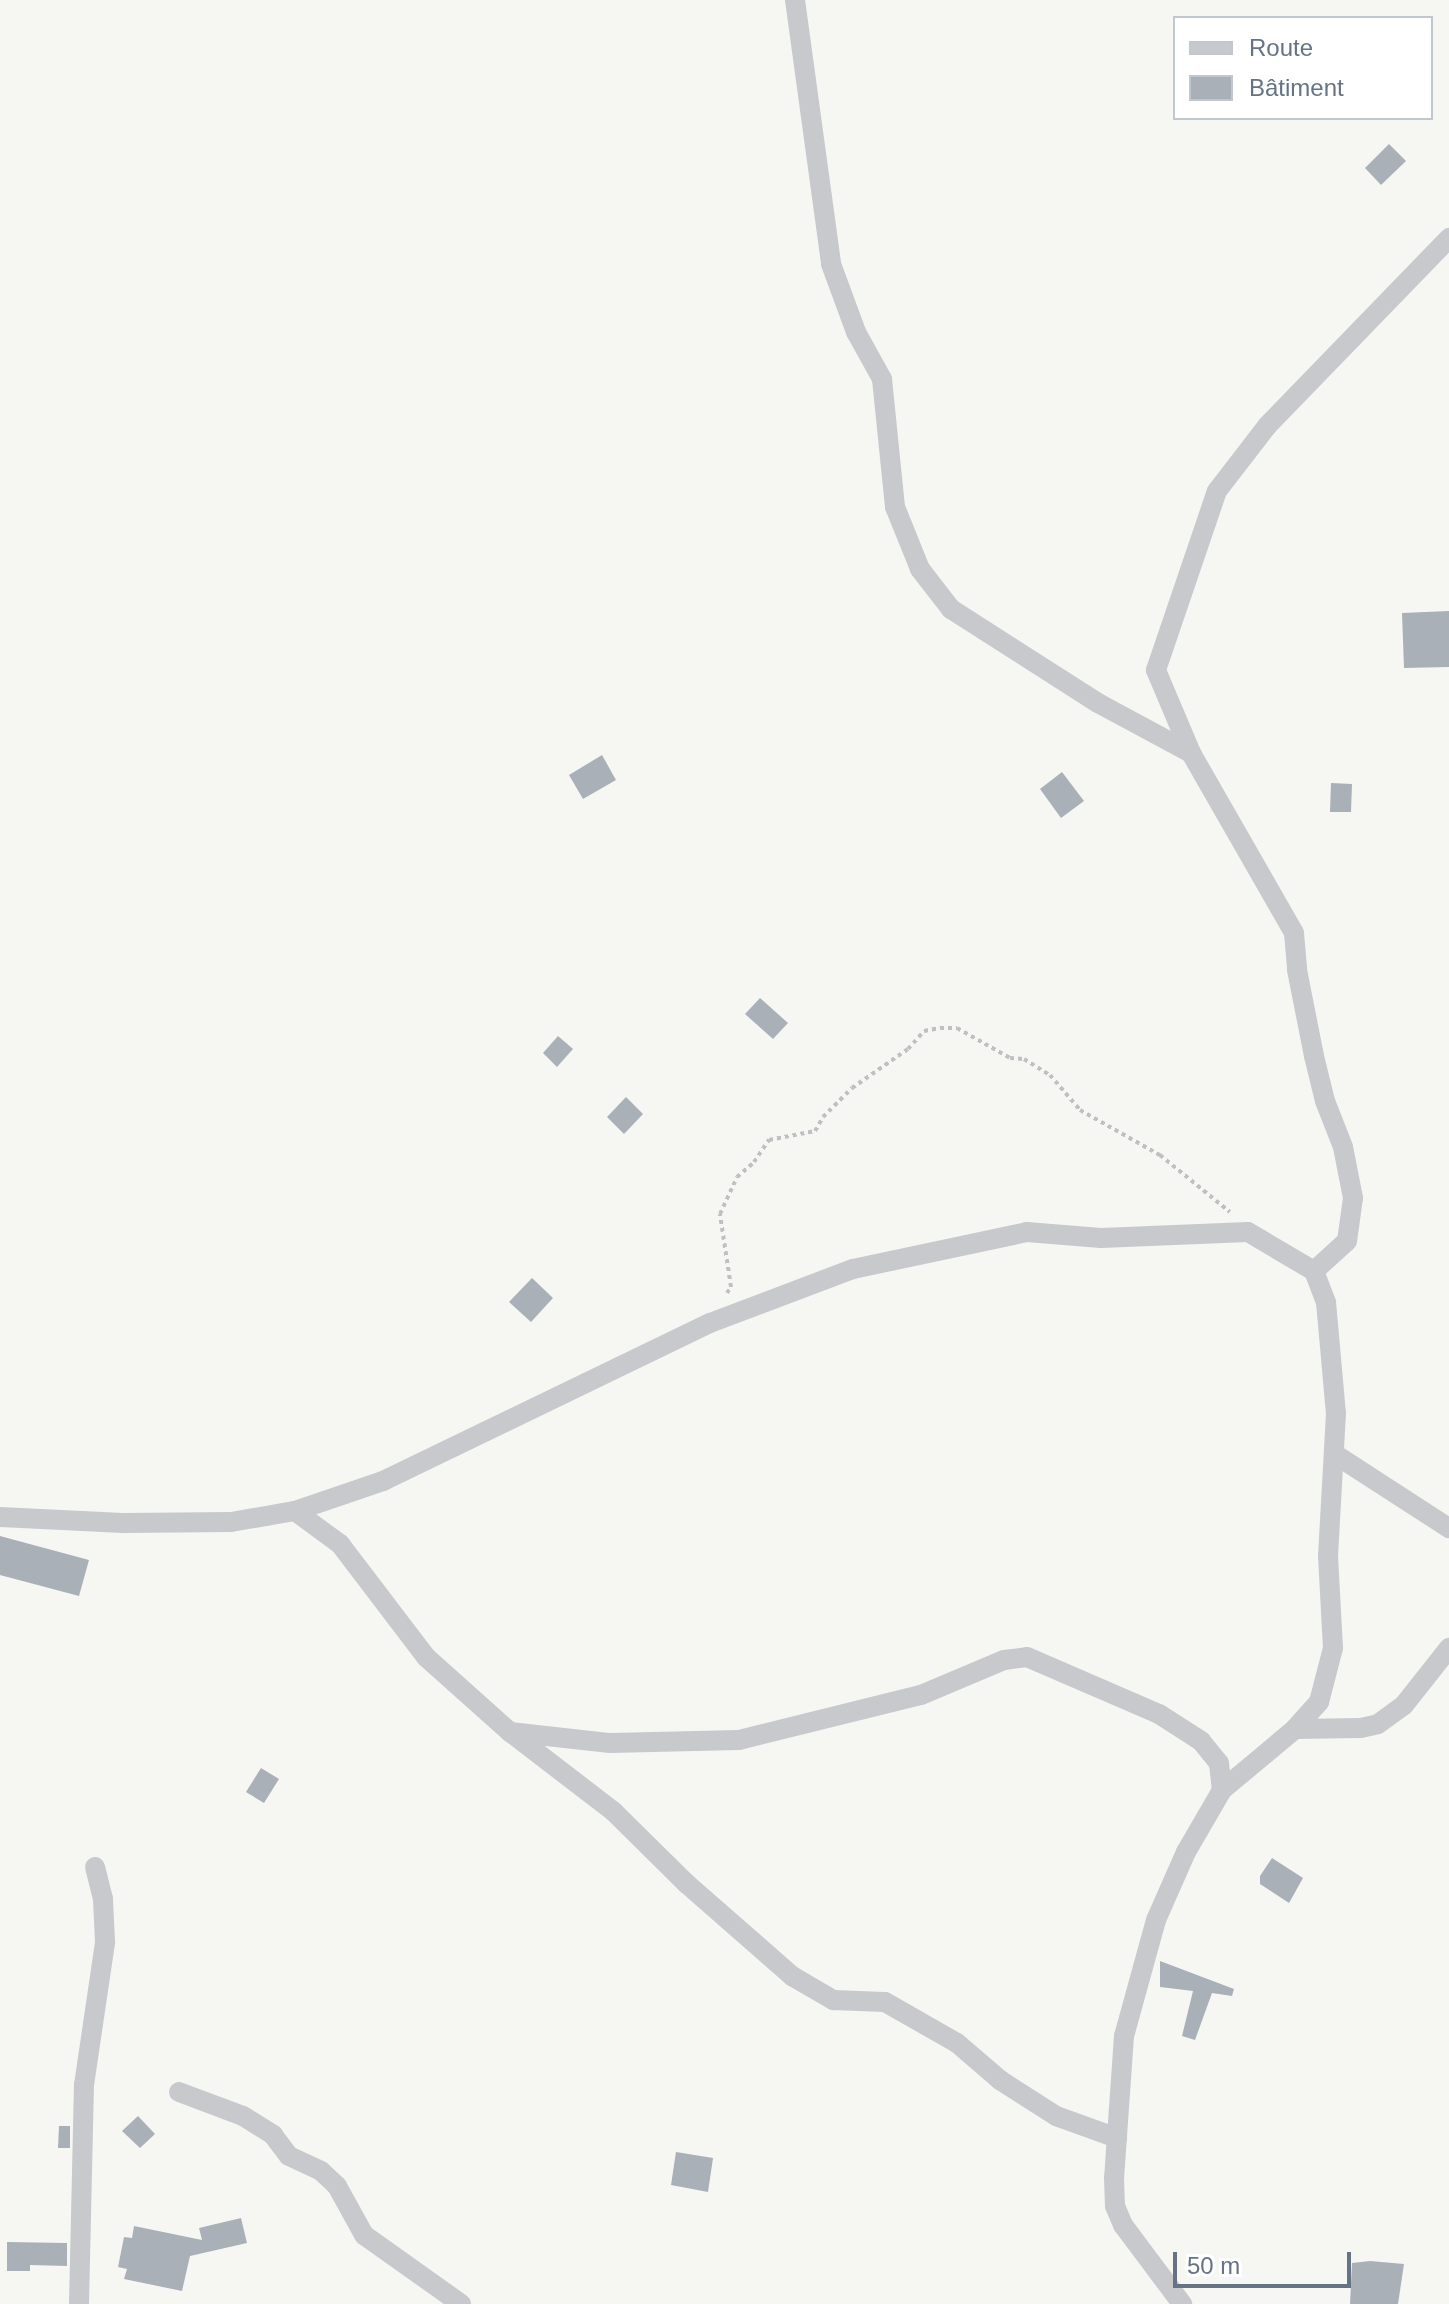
<!DOCTYPE html>
<meta charset="utf-8">
<style>
body{margin:0}
#map{position:relative;width:1449px;height:2304px;overflow:hidden;background:#f6f7f3;font-family:Helvetica,sans-serif}
div>[style]{position:absolute}
.building>*{inset:0;background:#aab0b8}
.path>*{height:4px;margin-top:-2px;transform-origin:0;background:repeating-linear-gradient(90deg,#bec0c2 0 4px,transparent 0 8px)}
.minor>*{height:20px;margin:-10px;padding:0 10px;transform-origin:10px;border-radius:10px;background:#c7c9cd}
span{translate:-50% -50%;white-space:nowrap;text-align:center;line-height:1.15;-webkit-text-stroke:8px #fff;paint-order:stroke}
.legend{position:absolute;left:1173px;top:16px;width:260px;height:104px;box-sizing:border-box;background:#fff;border:2px solid #c1c7ce;margin:0;padding:10px 14px;list-style:none;font-size:24px;color:#657385}
.legend li{display:flex;align-items:center;gap:16px;height:40px}
.legend b{width:40px;border:2px solid #c1c7ce}
.scale{position:absolute;left:1173px;top:2252px;width:178px;height:36px;box-sizing:border-box;border:4px solid #657385;border-top:0;padding-left:10px;font-size:24px;line-height:28px;white-space:nowrap;color:#657385;-webkit-text-stroke:6px #fff;paint-order:stroke}
</style>
<div id="map">
<div class="building">
<i style="clip-path:polygon(1389px 144px,1406px 161px,1381px 185px,1365px 168px)"></i>
<i style="clip-path:polygon(1449px 611px,1449px 667px,1404px 668px,1402px 613px)"></i>
<i style="clip-path:polygon(602px 755px,616px 780px,583px 799px,569px 775px)"></i>
<i style="clip-path:polygon(1062px 772px,1084px 801px,1061px 818px,1040px 789px)"></i>
<i style="clip-path:polygon(1331px 783px,1352px 784px,1351px 812px,1330px 812px)"></i>
<i style="clip-path:polygon(760px 998px,788px 1023px,773px 1039px,745px 1014px)"></i>
<i style="clip-path:polygon(558px 1036px,573px 1049px,557px 1067px,543px 1053px)"></i>
<i style="clip-path:polygon(626px 1097px,643px 1114px,624px 1134px,607px 1117px)"></i>
<i style="clip-path:polygon(532px 1278px,553px 1298px,531px 1322px,509px 1302px)"></i>
<i style="clip-path:polygon(0 1536px,89px 1560px,79px 1596px,0 1575px)"></i>
<i style="clip-path:polygon(261px 1768px,279px 1779px,264px 1803px,246px 1792px)"></i>
<i style="clip-path:polygon(1272px 1858px,1303px 1878px,1289px 1903px,1260px 1884px,1260px 1876px)"></i>
<i style="clip-path:polygon(1160px 1961px,1234px 1989px,1232px 1996px,1212px 1993px,1195px 2040px,1182px 2036px,1193px 1991px,1160px 1987px)"></i>
<i style="clip-path:polygon(138px 2116px,155px 2134px,140px 2148px,122px 2131px)"></i>
<i style="clip-path:polygon(59px 2126px,70px 2126px,70px 2148px,58px 2148px)"></i>
<i style="clip-path:polygon(676px 2152px,713px 2158px,708px 2192px,671px 2185px)"></i>
<i style="clip-path:polygon(241px 2218px,247px 2243px,190px 2256px,182px 2291px,124px 2279px,127px 2269px,118px 2267px,124px 2237px,132px 2238px,134px 2226px,202px 2240px,199px 2228px)"></i>
<i style="clip-path:polygon(7px 2242px,67px 2243px,67px 2266px,30px 2265px,30px 2271px,7px 2271px)"></i>
<i style="clip-path:polygon(1370px 2261px,1404px 2264px,1398px 2304px,1350px 2304px,1352px 2263px)"></i>
</div>
<div class="path">
<i style="left:727px;top:1293px;width:7px;rotate:-56deg"></i>
<i style="left:731px;top:1287px;width:74px;rotate:-98.6deg"></i>
<i style="left:720px;top:1214px;width:41px;rotate:-65.3deg"></i>
<i style="left:737px;top:1177px;width:23px;rotate:-41deg"></i>
<i style="left:754px;top:1162px;width:27px;rotate:-56deg"></i>
<i style="left:769px;top:1140px;width:47px;rotate:-11.1deg"></i>
<i style="left:815px;top:1131px;width:16px;rotate:-60deg"></i>
<i style="left:823px;top:1117px;width:41px;rotate:-45deg"></i>
<i style="left:852px;top:1088px;width:68px;rotate:-34.9deg"></i>
<i style="left:908px;top:1049px;width:24px;rotate:-48deg"></i>
<i style="left:924px;top:1031px;width:16px;rotate:-11deg"></i>
<i style="left:940px;top:1028px;width:17px"></i>
<i style="left:957px;top:1028px;width:61px;rotate:29.5deg"></i>
<i style="left:1010px;top:1058px;width:14px;rotate:4deg"></i>
<i style="left:1024px;top:1059px;width:31px;rotate:32deg"></i>
<i style="left:1050px;top:1075px;width:46px;rotate:49.4deg"></i>
<i style="left:1080px;top:1110px;width:92px;rotate:29.4deg"></i>
<i style="left:1160px;top:1155px;width:90px;rotate:39.2deg"></i>
</div>
<div class="minor">
<i style="left:795px;top:0;width:266px;rotate:82.2deg"></i>
<i style="left:831px;top:264px;width:72px;rotate:69.8deg"></i>
<i style="left:856px;top:332px;width:54px;rotate:61deg"></i>
<i style="left:882px;top:379px;width:129px;rotate:84.2deg"></i>
<i style="left:895px;top:507px;width:67px;rotate:68deg"></i>
<i style="left:920px;top:569px;width:51px;rotate:52.2deg"></i>
<i style="left:951px;top:609px;width:174px;rotate:32.6deg"></i>
<i style="left:1098px;top:703px;width:106px;rotate:28.3deg"></i>
<i style="left:1191px;top:753px;width:207px;rotate:60.2deg"></i>
<i style="left:1294px;top:933px;width:37px;rotate:85deg"></i>
<i style="left:1297px;top:970px;width:88px;rotate:78.8deg"></i>
<i style="left:1314px;top:1056px;width:46px;rotate:76.3deg"></i>
<i style="left:1325px;top:1101px;width:49px;rotate:68.6deg"></i>
<i style="left:1343px;top:1147px;width:52px;rotate:78.9deg"></i>
<i style="left:1353px;top:1198px;width:43px;rotate:97.9deg"></i>
<i style="left:1347px;top:1241px;width:45px;rotate:137.7deg"></i>
<i style="left:1191px;top:753px;width:90px;rotate:-112.9deg"></i>
<i style="left:1156px;top:670px;width:189px;rotate:-71.2deg"></i>
<i style="left:1217px;top:491px;width:82px;rotate:-52.4deg"></i>
<i style="left:1267px;top:426px;width:262px;rotate:-45.9deg"></i>
<i style="left:1336px;top:1455px;width:135px;rotate:32.9deg"></i>
<i style="left:295px;top:1511px;width:56px;rotate:36.3deg"></i>
<i style="left:340px;top:1544px;width:142px;rotate:52.7deg"></i>
<i style="left:426px;top:1657px;width:113px;rotate:41.8deg"></i>
<i style="left:510px;top:1732px;width:130px;rotate:37.5deg"></i>
<i style="left:613px;top:1811px;width:104px;rotate:44.6deg"></i>
<i style="left:687px;top:1884px;width:140px;rotate:41.2deg"></i>
<i style="left:792px;top:1976px;width:48px;rotate:30.3deg"></i>
<i style="left:833px;top:2000px;width:52px;rotate:2.2deg"></i>
<i style="left:885px;top:2002px;width:83px;rotate:29.7deg"></i>
<i style="left:957px;top:2043px;width:57px;rotate:40.7deg"></i>
<i style="left:1000px;top:2080px;width:67px;rotate:32.7deg"></i>
<i style="left:1056px;top:2116px;width:65px;rotate:19.8deg"></i>
<i style="left:0;top:1517px;width:123px;rotate:2.8deg"></i>
<i style="left:123px;top:1523px;width:108px;rotate:-0.5deg"></i>
<i style="left:231px;top:1522px;width:65px;rotate:-9.8deg"></i>
<i style="left:295px;top:1511px;width:93px;rotate:-18.8deg"></i>
<i style="left:383px;top:1481px;width:363px;rotate:-25.8deg"></i>
<i style="left:710px;top:1323px;width:153px;rotate:-20.7deg"></i>
<i style="left:853px;top:1269px;width:178px;rotate:-12deg"></i>
<i style="left:1027px;top:1232px;width:74px;rotate:4.6deg"></i>
<i style="left:1101px;top:1238px;width:147px;rotate:-2.3deg"></i>
<i style="left:1248px;top:1232px;width:77px;rotate:30.6deg"></i>
<i style="left:1314px;top:1271px;width:33px;rotate:69deg"></i>
<i style="left:1326px;top:1302px;width:111px;rotate:84.9deg"></i>
<i style="left:1336px;top:1413px;width:143px;rotate:93.2deg"></i>
<i style="left:1328px;top:1556px;width:92px;rotate:86.9deg"></i>
<i style="left:1333px;top:1648px;width:56px;rotate:104.5deg"></i>
<i style="left:1319px;top:1702px;width:36px;rotate:132deg"></i>
<i style="left:1295px;top:1729px;width:95px;rotate:140.1deg"></i>
<i style="left:1222px;top:1790px;width:72px;rotate:120.1deg"></i>
<i style="left:1186px;top:1852px;width:74px;rotate:113.8deg"></i>
<i style="left:1156px;top:1920px;width:120px;rotate:105.4deg"></i>
<i style="left:1124px;top:2036px;width:142px;rotate:94deg"></i>
<i style="left:1114px;top:2178px;width:28px;rotate:88deg"></i>
<i style="left:1115px;top:2206px;width:21px;rotate:67deg"></i>
<i style="left:1123px;top:2225px;width:99px;rotate:53.2deg"></i>
<i style="left:1295px;top:1729px;width:66px;rotate:-0.9deg"></i>
<i style="left:1361px;top:1728px;width:17px;rotate:-13deg"></i>
<i style="left:1378px;top:1724px;width:32px;rotate:-36deg"></i>
<i style="left:1404px;top:1705px;width:73px;rotate:-51.7deg"></i>
<i style="left:510px;top:1732px;width:101px;rotate:6.3deg"></i>
<i style="left:610px;top:1743px;width:129px;rotate:-1.3deg"></i>
<i style="left:739px;top:1740px;width:187px;rotate:-13.9deg"></i>
<i style="left:921px;top:1695px;width:90px;rotate:-22.9deg"></i>
<i style="left:1004px;top:1660px;width:23px;rotate:-7deg"></i>
<i style="left:1027px;top:1657px;width:144px;rotate:23.4deg"></i>
<i style="left:1159px;top:1714px;width:50px;rotate:32.7deg"></i>
<i style="left:1201px;top:1741px;width:28px;rotate:51deg"></i>
<i style="left:1219px;top:1763px;width:27px;rotate:84deg"></i>
<i style="left:179px;top:2092px;width:68px;rotate:20.6deg"></i>
<i style="left:243px;top:2116px;width:36px;rotate:32deg"></i>
<i style="left:273px;top:2135px;width:26px;rotate:53deg"></i>
<i style="left:289px;top:2156px;width:35px;rotate:25deg"></i>
<i style="left:321px;top:2171px;width:22px;rotate:43deg"></i>
<i style="left:337px;top:2186px;width:56px;rotate:61.1deg"></i>
<i style="left:364px;top:2235px;width:119px;rotate:35.4deg"></i>
<i style="left:79px;top:2304px;width:219px;rotate:-88.7deg"></i>
<i style="left:84px;top:2085px;width:145px;rotate:-81.6deg"></i>
<i style="left:105px;top:1942px;width:43px;rotate:-92.7deg"></i>
<i style="left:103px;top:1899px;width:33px;rotate:-104deg"></i>
</div>
<ul class="legend">
<li><b style="height:10px;background:#c7c9cd"></b>Route</li>
<li><b style="height:22px;background:#aab0b8"></b>Bâtiment</li>
</ul>
<div class="scale">50 m</div>
</div>
